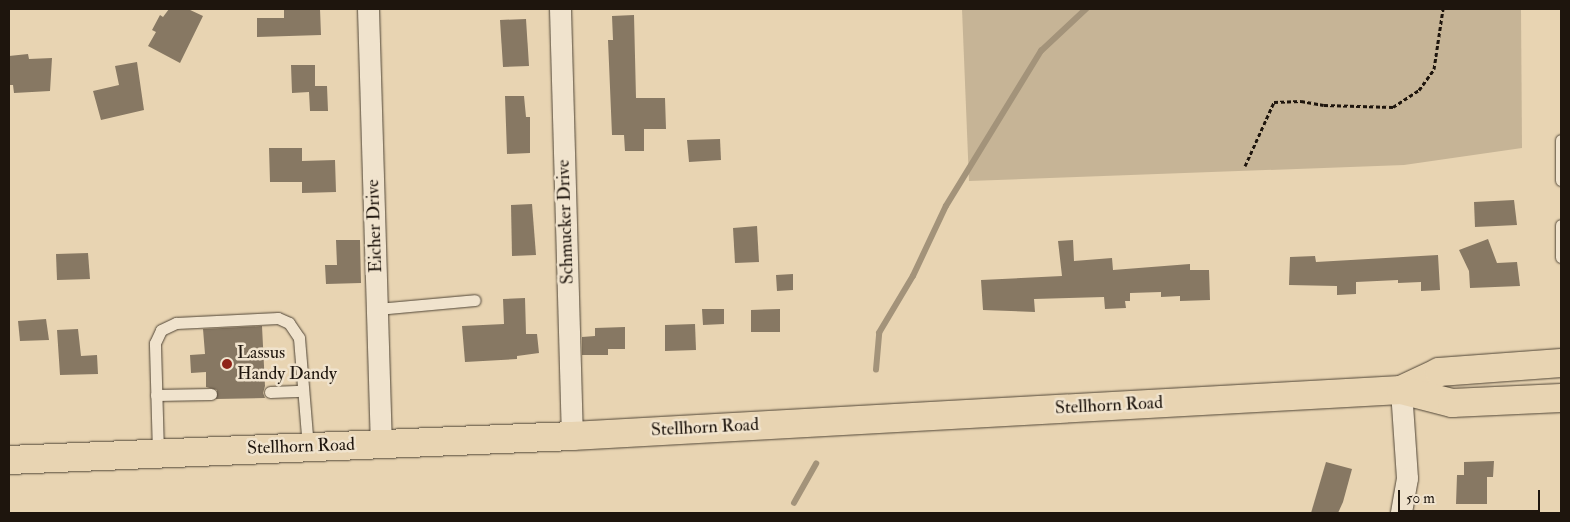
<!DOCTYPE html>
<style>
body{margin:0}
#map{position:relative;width:1570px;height:522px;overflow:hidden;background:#e8d4b2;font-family:"IM FELL Double Pica",serif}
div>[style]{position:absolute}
.green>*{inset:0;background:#c6b496}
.stream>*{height:5.5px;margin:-2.75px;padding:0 2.75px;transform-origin:2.75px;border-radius:2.75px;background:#a3937a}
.building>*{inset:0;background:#877863}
.path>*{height:3px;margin-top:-1.5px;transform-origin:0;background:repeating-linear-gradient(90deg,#1e150d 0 4px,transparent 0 6.5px)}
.roads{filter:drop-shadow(0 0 1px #504536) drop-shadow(0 0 1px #504536)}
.service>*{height:11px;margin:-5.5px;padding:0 5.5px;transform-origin:5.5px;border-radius:5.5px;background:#f0e3cd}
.minor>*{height:21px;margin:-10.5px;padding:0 10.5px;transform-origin:10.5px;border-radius:10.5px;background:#f0e3cd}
.primary>*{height:28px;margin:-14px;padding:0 14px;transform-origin:14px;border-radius:14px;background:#e8d4b2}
.dots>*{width:14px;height:14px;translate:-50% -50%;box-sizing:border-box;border:2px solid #f0e3cd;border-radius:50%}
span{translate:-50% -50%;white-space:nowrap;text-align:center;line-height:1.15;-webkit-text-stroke:5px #f0e3cd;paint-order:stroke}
.street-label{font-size:18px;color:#1e150d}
.poi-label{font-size:18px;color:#1e150d}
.left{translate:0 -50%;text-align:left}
.frame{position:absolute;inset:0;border:10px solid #1e150d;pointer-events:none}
.scale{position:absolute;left:1398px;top:490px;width:142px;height:22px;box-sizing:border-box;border:2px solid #1e150d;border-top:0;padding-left:6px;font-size:15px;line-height:18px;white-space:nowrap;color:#1e150d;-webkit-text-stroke:4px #f0e3cd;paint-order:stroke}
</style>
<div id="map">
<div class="green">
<i style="clip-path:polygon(962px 9px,1521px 9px,1522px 148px,1404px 165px,969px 181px)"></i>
</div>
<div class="stream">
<i style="left:876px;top:370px;width:37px;rotate:-85deg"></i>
<i style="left:879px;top:333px;width:66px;rotate:-59.2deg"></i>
<i style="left:913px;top:276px;width:77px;rotate:-64.8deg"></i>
<i style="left:946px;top:206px;width:182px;rotate:-58.5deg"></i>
<i style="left:1041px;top:51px;width:62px;rotate:-43deg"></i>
<i style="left:794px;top:503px;width:45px;rotate:-60.6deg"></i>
</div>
<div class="building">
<i style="clip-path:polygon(169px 9px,188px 9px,203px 16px,180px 63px,148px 46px,156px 32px,152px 30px,160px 15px,163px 17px)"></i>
<i style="clip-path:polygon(284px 9px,320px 9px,321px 35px,257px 37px,257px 18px,284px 18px)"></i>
<i style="clip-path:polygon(634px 15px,636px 98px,665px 98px,666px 129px,644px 129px,644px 151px,625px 151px,624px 135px,612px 135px,608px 40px,613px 40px,612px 16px)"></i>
<i style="clip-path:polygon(526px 19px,529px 66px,503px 67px,500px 20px)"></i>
<i style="clip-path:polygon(28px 54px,29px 59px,52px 58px,50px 91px,14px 93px,13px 85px,9px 85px,9px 56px)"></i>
<i style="clip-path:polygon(137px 62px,144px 110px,101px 120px,93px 91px,119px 85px,115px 66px)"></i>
<i style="clip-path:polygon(291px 65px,315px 65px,315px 86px,327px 86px,328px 111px,310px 111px,309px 92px,292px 93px)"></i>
<i style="clip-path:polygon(505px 96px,524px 96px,526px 117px,530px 117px,530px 153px,507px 154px)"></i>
<i style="clip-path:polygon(720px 139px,721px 160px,689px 162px,687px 140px)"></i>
<i style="clip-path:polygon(269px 148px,302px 148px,302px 161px,335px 160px,336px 192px,302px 193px,302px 182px,270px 182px)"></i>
<i style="clip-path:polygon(1514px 200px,1517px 225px,1475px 227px,1474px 202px)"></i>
<i style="clip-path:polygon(532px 204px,536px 255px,512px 256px,511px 205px)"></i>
<i style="clip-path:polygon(757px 226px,759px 262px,735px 263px,733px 228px)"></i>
<i style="clip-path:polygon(1488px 239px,1497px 263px,1517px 262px,1520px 286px,1470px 288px,1469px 271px,1459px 250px)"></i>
<i style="clip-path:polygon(336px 240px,360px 240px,361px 283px,326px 284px,325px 265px,337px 265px)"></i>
<i style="clip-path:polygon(1073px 240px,1074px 261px,1112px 258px,1113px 270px,1190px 264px,1190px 270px,1209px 270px,1210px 300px,1180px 301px,1180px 296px,1161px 297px,1161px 292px,1130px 293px,1130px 301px,1125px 301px,1126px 308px,1105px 309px,1104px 297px,1034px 299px,1035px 312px,983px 310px,981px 280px,1062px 276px,1058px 241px)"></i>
<i style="clip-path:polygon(88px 253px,90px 279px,57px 280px,56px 254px)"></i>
<i style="clip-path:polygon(1438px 255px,1440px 290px,1421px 291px,1421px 282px,1398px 283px,1398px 280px,1356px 282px,1356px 294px,1337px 295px,1337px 286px,1289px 285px,1290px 257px,1315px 256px,1316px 262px)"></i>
<i style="clip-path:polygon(793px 274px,793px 290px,777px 291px,776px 275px)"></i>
<i style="clip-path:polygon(525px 298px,526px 334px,537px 334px,539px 353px,517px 356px,517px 359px,465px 362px,462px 326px,504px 324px,503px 299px)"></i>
<i style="clip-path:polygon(702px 309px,724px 309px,724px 324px,703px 325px)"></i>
<i style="clip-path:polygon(780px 309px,780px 332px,751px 332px,751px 310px)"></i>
<i style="clip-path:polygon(46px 319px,49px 340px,20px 341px,18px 321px)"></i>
<i style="clip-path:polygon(695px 324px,696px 350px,665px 351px,665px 325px)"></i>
<i style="clip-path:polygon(262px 326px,265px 386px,263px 393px,265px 398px,216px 399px,217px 390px,206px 387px,206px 372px,191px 373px,190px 355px,205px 354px,203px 329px)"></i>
<i style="clip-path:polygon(625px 327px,625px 349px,608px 349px,608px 355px,582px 355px,582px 337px,595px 336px,595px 328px)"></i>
<i style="clip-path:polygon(78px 329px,81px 356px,97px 355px,98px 374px,60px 375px,57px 330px)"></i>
<i style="clip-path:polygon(1494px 461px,1493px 477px,1487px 477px,1487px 504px,1456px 504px,1457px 475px,1464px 475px,1464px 462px)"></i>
<i style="clip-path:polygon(1326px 462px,1352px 469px,1343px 502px,1338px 513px,1311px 513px)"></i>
</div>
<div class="path">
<i style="left:1245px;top:166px;width:70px;rotate:-65.6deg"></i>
<i style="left:1274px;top:102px;width:27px;rotate:-2deg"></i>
<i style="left:1301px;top:101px;width:23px;rotate:10deg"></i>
<i style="left:1324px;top:105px;width:69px;rotate:1.7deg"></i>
<i style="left:1393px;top:107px;width:31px;rotate:-33deg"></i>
<i style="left:1419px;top:90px;width:26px;rotate:-54deg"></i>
<i style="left:1434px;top:69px;width:61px;rotate:-81.5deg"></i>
</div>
<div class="roads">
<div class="service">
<i style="left:1561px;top:140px;width:40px;rotate:90deg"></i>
<i style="left:1561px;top:225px;width:32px;rotate:90deg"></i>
<i style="left:377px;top:309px;width:98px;rotate:-5.2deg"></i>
<i style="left:270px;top:392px;width:33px;rotate:-2deg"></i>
<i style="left:156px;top:395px;width:55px;rotate:-1deg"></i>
<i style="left:158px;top:453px;width:110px;rotate:-91.6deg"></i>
<i style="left:155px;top:343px;width:14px;rotate:-65deg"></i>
<i style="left:161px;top:330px;width:17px;rotate:-25deg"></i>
<i style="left:176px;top:323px;width:102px;rotate:-2.8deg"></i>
<i style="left:278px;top:318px;width:12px;rotate:24deg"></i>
<i style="left:289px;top:323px;width:18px;rotate:56deg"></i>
<i style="left:299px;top:338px;width:109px;rotate:85.3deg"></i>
</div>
<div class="minor">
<i style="left:368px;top:9px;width:435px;rotate:88.3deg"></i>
<i style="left:560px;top:9px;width:427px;rotate:88.4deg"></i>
<i style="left:1401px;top:390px;width:88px;rotate:86.1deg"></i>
<i style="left:1407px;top:478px;width:36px;rotate:100deg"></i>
</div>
<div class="primary">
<i style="left:1401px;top:390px;width:42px;rotate:-25.3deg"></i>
<i style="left:1439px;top:372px;width:122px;rotate:-4.2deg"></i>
<i style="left:9px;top:460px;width:564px;rotate:-2.44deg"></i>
<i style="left:572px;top:436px;width:830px;rotate:-3.18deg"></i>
<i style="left:1401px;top:390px;width:53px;rotate:14.3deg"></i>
<i style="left:1452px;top:403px;width:109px;rotate:-2.6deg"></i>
</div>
</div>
<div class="dots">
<i style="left:227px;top:364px;background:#8f2418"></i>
</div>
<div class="street-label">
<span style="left:566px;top:222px;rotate:-92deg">Schmucker Drive</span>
<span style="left:375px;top:226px;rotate:-92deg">Eicher Drive</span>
<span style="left:1109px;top:406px;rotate:-3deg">Stellhorn Road</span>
<span style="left:705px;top:428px;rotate:-3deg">Stellhorn Road</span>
<span style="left:301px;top:447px;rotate:-2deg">Stellhorn Road</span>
</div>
<div class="poi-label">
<span class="left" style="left:237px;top:364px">Lassus<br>Handy Dandy</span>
</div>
<div class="frame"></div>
<div class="scale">50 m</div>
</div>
